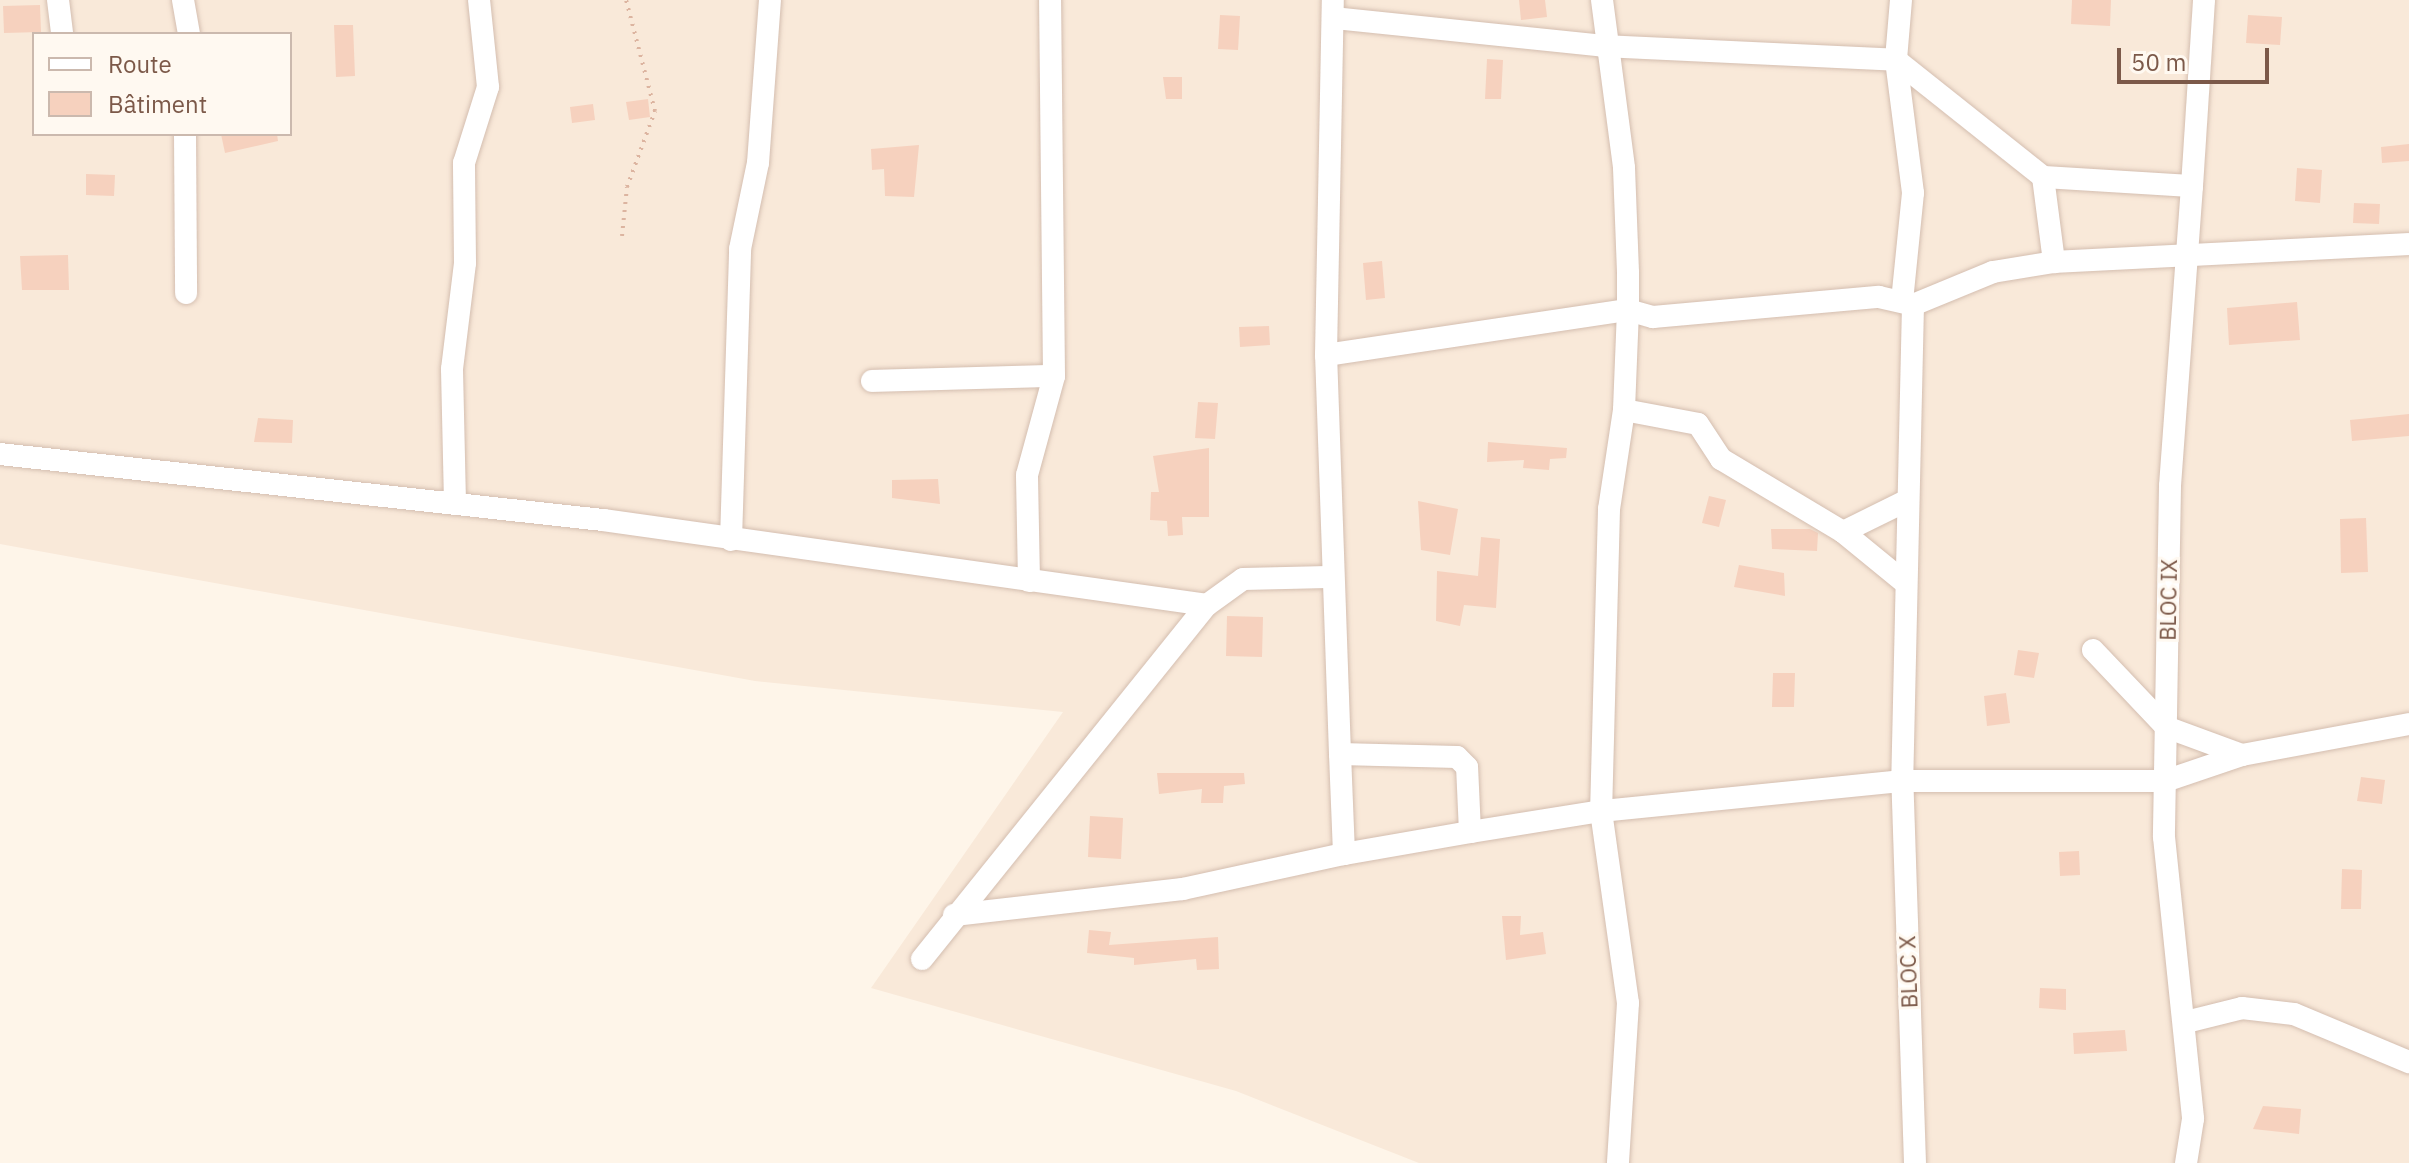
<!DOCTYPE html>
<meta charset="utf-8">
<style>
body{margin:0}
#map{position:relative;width:2409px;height:1163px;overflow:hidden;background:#fef5e9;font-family:"IBM Plex Sans",sans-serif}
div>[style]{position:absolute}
.residential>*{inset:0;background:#f9e9d9}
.building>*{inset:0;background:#f6d1be}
.path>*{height:4px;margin-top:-2px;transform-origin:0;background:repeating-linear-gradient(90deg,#dcb4a0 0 2px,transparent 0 8px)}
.roads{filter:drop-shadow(0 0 2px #d4beb0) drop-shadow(0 0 2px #d4beb0)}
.minor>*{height:22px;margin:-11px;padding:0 11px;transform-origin:11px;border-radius:11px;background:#fff}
span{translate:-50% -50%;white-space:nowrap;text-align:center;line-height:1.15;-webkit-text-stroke:6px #fff9f1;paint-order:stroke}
.street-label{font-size:22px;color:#7c5949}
.legend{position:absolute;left:32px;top:32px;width:260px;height:104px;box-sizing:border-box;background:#fff9f1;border:2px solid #cbb9ae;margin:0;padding:10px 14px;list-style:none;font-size:24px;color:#7c5949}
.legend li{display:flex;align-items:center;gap:16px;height:40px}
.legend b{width:40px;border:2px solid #cbb9ae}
.scale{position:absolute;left:2117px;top:48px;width:152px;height:36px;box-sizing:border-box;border:4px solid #7c5949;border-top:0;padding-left:10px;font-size:24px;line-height:28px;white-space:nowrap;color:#7c5949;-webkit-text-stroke:6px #fff9f1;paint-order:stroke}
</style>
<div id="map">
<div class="residential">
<i style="clip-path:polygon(evenodd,0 0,2409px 0,2409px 1163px,1419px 1163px,1236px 1091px,871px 988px,1063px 712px,755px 681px,0 544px,0 0,34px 34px,290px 34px,290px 134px,34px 134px,34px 34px)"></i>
</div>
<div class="building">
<i style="clip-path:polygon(1519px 0,1545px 0,1547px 17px,1521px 20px)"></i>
<i style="clip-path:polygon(2072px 0,2111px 0,2110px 26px,2071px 24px)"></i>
<i style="clip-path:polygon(40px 5px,41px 32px,4px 33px,3px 6px)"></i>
<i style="clip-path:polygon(1220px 15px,1240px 16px,1238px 50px,1218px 49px)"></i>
<i style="clip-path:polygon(2248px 15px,2282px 17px,2280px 45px,2246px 43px)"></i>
<i style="clip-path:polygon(334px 25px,353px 25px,355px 76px,336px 77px)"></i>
<i style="clip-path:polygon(1487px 59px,1503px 60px,1501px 99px,1485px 99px)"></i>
<i style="clip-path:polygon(1163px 77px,1182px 77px,1182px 99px,1166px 99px)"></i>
<i style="clip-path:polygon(648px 99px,650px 117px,629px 120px,626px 102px)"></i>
<i style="clip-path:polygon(593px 104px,595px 120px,572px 123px,570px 107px)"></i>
<i style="clip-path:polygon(221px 134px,277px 134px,278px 141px,225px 153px)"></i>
<i style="clip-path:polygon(2409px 144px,2409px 161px,2382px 163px,2381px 147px)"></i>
<i style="clip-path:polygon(919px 145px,914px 197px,885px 196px,884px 169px,872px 170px,871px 149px)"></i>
<i style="clip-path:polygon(2297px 168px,2322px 170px,2320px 203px,2295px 201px)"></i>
<i style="clip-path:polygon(86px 174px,115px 175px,114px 196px,86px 195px)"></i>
<i style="clip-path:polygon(2354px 203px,2380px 204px,2379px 224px,2353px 223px)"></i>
<i style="clip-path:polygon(68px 255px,69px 290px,22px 290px,20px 256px)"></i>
<i style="clip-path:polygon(1382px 261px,1385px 298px,1366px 300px,1363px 263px)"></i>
<i style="clip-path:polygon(2297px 302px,2300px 340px,2229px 345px,2227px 308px)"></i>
<i style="clip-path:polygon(1269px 326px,1270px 345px,1240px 347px,1239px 327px)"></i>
<i style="clip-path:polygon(1198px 402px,1218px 403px,1215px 439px,1195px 438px)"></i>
<i style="clip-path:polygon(2409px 414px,2409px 436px,2352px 441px,2350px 420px)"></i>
<i style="clip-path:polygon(258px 418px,293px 420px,292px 443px,254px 442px)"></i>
<i style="clip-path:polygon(1488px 442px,1567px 448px,1566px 458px,1550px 459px,1549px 470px,1523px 468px,1524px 460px,1487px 462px)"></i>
<i style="clip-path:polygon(1209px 448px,1209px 517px,1182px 517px,1183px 535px,1168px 536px,1167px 521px,1150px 520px,1151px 492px,1159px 492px,1153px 456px)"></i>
<i style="clip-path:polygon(938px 479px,940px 504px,892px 498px,892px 480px)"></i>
<i style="clip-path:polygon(1709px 496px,1726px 500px,1719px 527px,1702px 523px)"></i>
<i style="clip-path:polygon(1418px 501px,1458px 509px,1450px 555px,1421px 550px)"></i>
<i style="clip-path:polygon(2366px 518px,2368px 572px,2341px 573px,2340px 519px)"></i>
<i style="clip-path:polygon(1771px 529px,1810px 529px,1818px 533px,1817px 551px,1772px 549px)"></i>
<i style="clip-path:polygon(1481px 537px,1500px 539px,1496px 608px,1464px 605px,1460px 626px,1436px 621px,1437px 571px,1478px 576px)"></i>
<i style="clip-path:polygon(1739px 565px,1784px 573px,1785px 596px,1734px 587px)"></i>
<i style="clip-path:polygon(1227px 616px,1263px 617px,1262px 657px,1226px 656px)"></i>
<i style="clip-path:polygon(2018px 650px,2039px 653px,2034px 678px,2014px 675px)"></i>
<i style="clip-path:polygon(1773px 673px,1795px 673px,1794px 707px,1772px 707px)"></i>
<i style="clip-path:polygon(2006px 693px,2010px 723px,1987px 726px,1984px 696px)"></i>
<i style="clip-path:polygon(1157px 773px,1244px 773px,1245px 784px,1224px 786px,1223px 803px,1201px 803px,1202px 789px,1159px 794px)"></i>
<i style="clip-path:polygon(2361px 777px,2385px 780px,2382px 804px,2357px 801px)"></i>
<i style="clip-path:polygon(1090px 816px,1123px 818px,1121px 859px,1088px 857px)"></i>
<i style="clip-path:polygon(2079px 851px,2080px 875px,2060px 876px,2059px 852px)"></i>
<i style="clip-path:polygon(2342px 869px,2362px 870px,2361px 909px,2341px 909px)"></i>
<i style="clip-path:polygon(1502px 916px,1521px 916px,1520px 935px,1543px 932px,1546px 954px,1506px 960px)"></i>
<i style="clip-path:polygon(1089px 930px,1111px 932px,1109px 945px,1218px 937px,1219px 969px,1197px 970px,1196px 959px,1134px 965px,1134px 958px,1087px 953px)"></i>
<i style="clip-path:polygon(2040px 988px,2066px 989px,2066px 1010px,2039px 1008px)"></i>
<i style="clip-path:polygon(2125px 1030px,2127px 1051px,2074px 1054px,2073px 1033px)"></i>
<i style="clip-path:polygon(2263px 1106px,2301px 1109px,2299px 1134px,2253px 1129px)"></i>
</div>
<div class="path">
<i style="left:622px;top:236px;width:49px;rotate:-84.2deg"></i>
<i style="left:627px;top:187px;width:81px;rotate:-69.8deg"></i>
<i style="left:655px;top:111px;width:115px;rotate:-104.6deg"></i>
</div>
<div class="roads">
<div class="minor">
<i style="left:58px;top:0;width:34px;rotate:83deg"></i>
<i style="left:183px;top:0;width:35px;rotate:80deg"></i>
<i style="left:1602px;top:0;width:169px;rotate:82.5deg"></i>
<i style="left:1624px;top:168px;width:105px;rotate:87.8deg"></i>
<i style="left:1628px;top:273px;width:37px;rotate:90deg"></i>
<i style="left:1628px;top:310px;width:100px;rotate:92.3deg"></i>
<i style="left:1624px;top:410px;width:100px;rotate:98.6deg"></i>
<i style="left:1609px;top:509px;width:302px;rotate:91.5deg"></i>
<i style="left:1601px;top:811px;width:133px;rotate:170.9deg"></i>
<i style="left:1470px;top:832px;width:65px;rotate:-92.6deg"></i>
<i style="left:1467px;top:767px;width:14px;rotate:-135deg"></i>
<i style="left:1457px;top:757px;width:117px;rotate:-178.5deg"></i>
<i style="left:1340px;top:754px;width:399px;rotate:-92deg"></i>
<i style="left:1326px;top:355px;width:305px;rotate:-8.5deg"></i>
<i style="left:1628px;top:310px;width:26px;rotate:16deg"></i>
<i style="left:1653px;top:317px;width:227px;rotate:-5.1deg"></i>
<i style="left:1879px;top:297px;width:35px;rotate:13deg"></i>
<i style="left:1901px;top:0;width:60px;rotate:94.8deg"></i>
<i style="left:1896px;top:60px;width:134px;rotate:82.7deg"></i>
<i style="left:1913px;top:193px;width:109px;rotate:95.8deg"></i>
<i style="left:1334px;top:18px;width:270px;rotate:5.9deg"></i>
<i style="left:1603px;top:46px;width:293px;rotate:2.7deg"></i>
<i style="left:1896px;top:60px;width:188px;rotate:38.5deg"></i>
<i style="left:2043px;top:177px;width:86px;rotate:82.6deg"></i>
<i style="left:2054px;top:262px;width:62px;rotate:170.7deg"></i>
<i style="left:1993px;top:272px;width:87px;rotate:157.6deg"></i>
<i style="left:1913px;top:305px;width:476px;rotate:91.3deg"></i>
<i style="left:1902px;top:781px;width:302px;rotate:174.3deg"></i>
<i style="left:1601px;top:811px;width:194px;rotate:82deg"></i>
<i style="left:1628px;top:1003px;width:160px;rotate:93.6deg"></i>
<i style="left:185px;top:134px;width:159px;rotate:89.6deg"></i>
<i style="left:2043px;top:177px;width:149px;rotate:3.5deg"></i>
<i style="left:2192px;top:186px;width:301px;rotate:94.2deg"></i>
<i style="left:2170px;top:486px;width:351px;rotate:91deg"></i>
<i style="left:2164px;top:837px;width:283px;rotate:84.1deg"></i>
<i style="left:2193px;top:1119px;width:45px;rotate:99deg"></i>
<i style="left:2192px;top:186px;width:186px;rotate:-86.3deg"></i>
<i style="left:2054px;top:262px;width:355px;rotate:-2.9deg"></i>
<i style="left:1326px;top:355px;width:355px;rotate:-88.9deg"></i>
<i style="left:872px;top:381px;width:182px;rotate:-1.6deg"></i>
<i style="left:1624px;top:410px;width:75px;rotate:10.7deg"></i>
<i style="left:1698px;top:424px;width:42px;rotate:56.7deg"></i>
<i style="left:1721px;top:459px;width:142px;rotate:30.9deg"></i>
<i style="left:1843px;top:532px;width:72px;rotate:-26.2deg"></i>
<i style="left:0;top:454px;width:607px;rotate:6.25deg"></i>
<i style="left:603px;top:520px;width:610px;rotate:8.01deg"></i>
<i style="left:1207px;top:605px;width:44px;rotate:-35.8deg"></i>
<i style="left:1243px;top:579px;width:85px;rotate:-1.3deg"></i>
<i style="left:455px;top:502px;width:133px;rotate:-91.3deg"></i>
<i style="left:452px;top:369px;width:107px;rotate:-83deg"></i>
<i style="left:465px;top:263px;width:100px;rotate:-90.6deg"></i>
<i style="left:464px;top:163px;width:80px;rotate:-72.5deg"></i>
<i style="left:488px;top:87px;width:87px;rotate:-95.9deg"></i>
<i style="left:1843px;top:532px;width:79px;rotate:39.3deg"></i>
<i style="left:731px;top:540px;width:291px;rotate:-88.2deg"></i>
<i style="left:740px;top:249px;width:88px;rotate:-78.2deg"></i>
<i style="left:758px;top:163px;width:163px;rotate:-85.8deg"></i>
<i style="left:1029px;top:581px;width:106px;rotate:-91.1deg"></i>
<i style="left:1027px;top:475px;width:103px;rotate:-74.7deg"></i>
<i style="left:1054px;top:376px;width:376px;rotate:-90.6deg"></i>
<i style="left:2093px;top:650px;width:106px;rotate:46.5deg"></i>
<i style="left:2166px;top:727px;width:81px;rotate:20.2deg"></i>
<i style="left:1340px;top:754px;width:100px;rotate:87.7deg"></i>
<i style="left:1344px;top:854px;width:128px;rotate:-9.9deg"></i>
<i style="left:954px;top:915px;width:230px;rotate:-6.5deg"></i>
<i style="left:1183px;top:889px;width:165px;rotate:-12.3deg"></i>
<i style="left:922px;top:959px;width:454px;rotate:-51.2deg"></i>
<i style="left:2186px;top:1022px;width:58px;rotate:-14deg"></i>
<i style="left:2242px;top:1008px;width:52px;rotate:6.6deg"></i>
<i style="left:2294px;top:1014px;width:125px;rotate:22.7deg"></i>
<i style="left:1915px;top:1163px;width:382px;rotate:-91.9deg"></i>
<i style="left:1902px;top:781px;width:263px"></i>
<i style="left:2165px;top:781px;width:81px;rotate:-18.7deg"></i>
<i style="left:2242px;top:755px;width:170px;rotate:-10.5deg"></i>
</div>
</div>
<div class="street-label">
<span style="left:2168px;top:600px;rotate:-89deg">BLOC IX</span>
<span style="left:1908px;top:972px;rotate:-92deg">BLOC X</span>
</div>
<ul class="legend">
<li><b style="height:10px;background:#fff"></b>Route</li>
<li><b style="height:22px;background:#f6d1be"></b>Bâtiment</li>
</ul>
<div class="scale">50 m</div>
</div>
